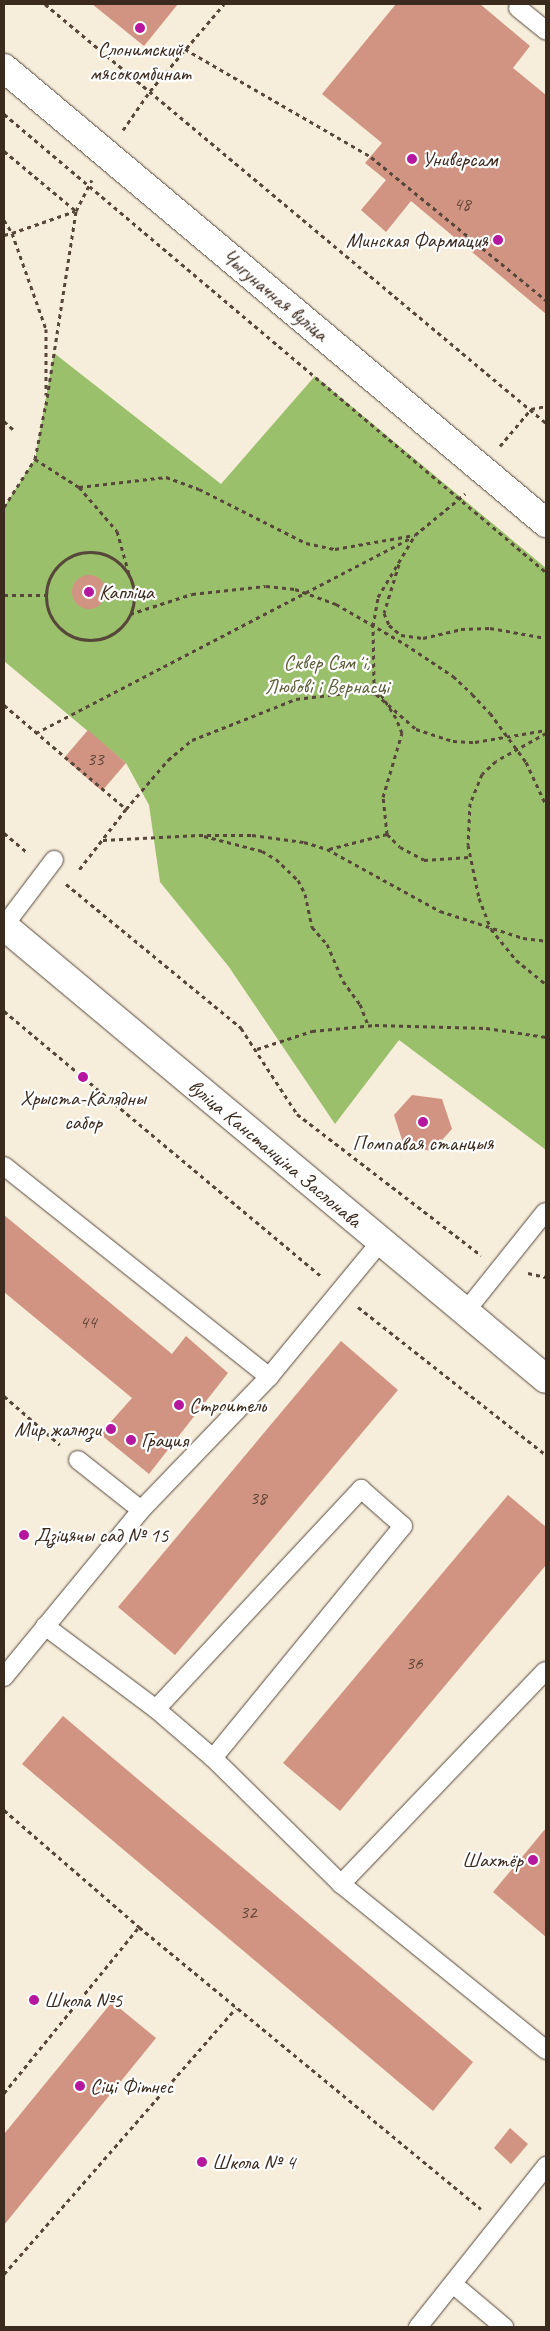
<!DOCTYPE html>
<meta charset="utf-8">
<style>
body{margin:0}
#map{position:relative;width:550px;height:2331px;overflow:hidden;background:#f6eddb;font-family:Caveat,sans-serif}
div>[style]{position:absolute}
.green>*{inset:0;background:#9ac06b}
.building>*{inset:0;background:#d19482}
.round{border-radius:50%}
.path>*{height:3px;margin-top:-1.5px;transform-origin:0;background:repeating-linear-gradient(90deg,#57473a 0 4px,transparent 0 8px)}
.path>.ring{margin:-1.5px;padding:0;box-sizing:content-box;background:none;border:3px solid #57473a;border-radius:50%}
.roads{filter:drop-shadow(0 0 1px #57473a) drop-shadow(0 0 1px #57473a)}
.service>*{height:18px;margin:-9px;padding:0 9px;transform-origin:9px;border-radius:9px;background:#fff}
.secondary>*{height:28px;margin:-14px;padding:0 14px;transform-origin:14px;border-radius:14px;background:#fff}
.dots>*{width:14px;height:14px;translate:-50% -50%;box-sizing:border-box;border:2px solid #fff;border-radius:50%}
span{translate:-50% -50%;white-space:nowrap;text-align:center;line-height:1.15;-webkit-text-stroke:4.5px #fff;paint-order:stroke}
.number-label{font-size:19px;color:#604437}
.number-label span{-webkit-text-stroke-width:0}
.poi-label{font-size:21px;color:#3b2a1e}
.left{translate:0 -50%;text-align:left}
.right{translate:-100% -50%;text-align:right}
.street-label{font-size:21px;color:#3b2a1e}
.park-label{font-size:21px;color:#5c5e39}
.frame{position:absolute;inset:0;border:5px solid #3b2a1e;pointer-events:none}
</style>
<div id="map">
<div class="green">
<i style="clip-path:polygon(54px 353px,221px 484px,315px 376px,546px 568px,546px 1150px,399px 1040px,335px 1124px,229px 967px,160px 882px,149px 805px,126px 763px,4px 661px,4px 507px,35px 459px)"></i>
</div>
<div class="building">
<i style="clip-path:polygon(92px 4px,178px 4px,144px 46px)"></i>
<i style="clip-path:polygon(396px 4px,480px 4px,530px 46px,513px 68px,546px 95px,546px 314px,411px 201px,386px 232px,361px 210px,386px 180px,365px 163px,382px 143px,322px 94px)"></i>
<i class="round" style="left:72px;top:575px;width:34px;height:34px"></i>
<i style="clip-path:polygon(88px 730px,126px 763px,102px 791px,64px 758px)"></i>
<i style="clip-path:polygon(412px 1095px,442px 1099px,452px 1129px,432px 1151px,404px 1146px,394px 1115px)"></i>
<i style="clip-path:polygon(4px 1215px,172px 1354px,186px 1336px,228px 1373px,149px 1474px,100px 1434px,132px 1398px,4px 1292px)"></i>
<i style="clip-path:polygon(341px 1341px,398px 1390px,175px 1655px,118px 1607px)"></i>
<i style="clip-path:polygon(508px 1495px,546px 1527px,546px 1565px,340px 1811px,283px 1763px)"></i>
<i style="clip-path:polygon(63px 1716px,473px 2062px,433px 2111px,22px 1764px)"></i>
<i style="clip-path:polygon(546px 1828px,546px 1937px,493px 1892px)"></i>
<i style="clip-path:polygon(112px 2002px,156px 2038px,4px 2225px,4px 2134px)"></i>
<i style="clip-path:polygon(510px 2128px,528px 2144px,511px 2164px,494px 2148px)"></i>
</div>
<div class="path">
<i style="left:45px;top:4px;width:653px;rotate:39.91deg"></i>
<i style="left:185px;top:49px;width:215px;rotate:30.1deg"></i>
<i style="left:371px;top:157px;width:226px;rotate:39.3deg"></i>
<i style="left:4px;top:114px;width:710px;rotate:40.2deg"></i>
<i style="left:123px;top:130px;width:47px;rotate:-55.3deg"></i>
<i style="left:150px;top:91px;width:114px;rotate:-49.6deg"></i>
<i style="left:4px;top:151px;width:94px;rotate:39.8deg"></i>
<i style="left:4px;top:220px;width:15px;rotate:58deg"></i>
<i style="left:12px;top:233px;width:67px;rotate:-19.2deg"></i>
<i style="left:4px;top:235px;width:8px;rotate:-14deg"></i>
<i style="left:12px;top:233px;width:102px;rotate:70.5deg"></i>
<i style="left:46px;top:329px;width:66px;rotate:90deg"></i>
<i style="left:46px;top:405px;width:196px;rotate:-81.2deg"></i>
<i style="left:76px;top:211px;width:35px;rotate:-63deg"></i>
<i style="left:4px;top:421px;width:16px;rotate:43deg"></i>
<i style="left:500px;top:446px;width:48px;rotate:-50deg"></i>
<i style="left:531px;top:409px;width:15px;rotate:-11deg"></i>
<i style="left:35px;top:459px;width:52px;rotate:32.5deg"></i>
<i style="left:79px;top:487px;width:88px;rotate:-6.6deg"></i>
<i style="left:166px;top:477px;width:35px;rotate:20deg"></i>
<i style="left:199px;top:489px;width:120px;rotate:26.8deg"></i>
<i style="left:306px;top:543px;width:30px;rotate:12deg"></i>
<i style="left:335px;top:549px;width:81px;rotate:-9.9deg"></i>
<i style="left:415px;top:535px;width:65px;rotate:-39.4deg"></i>
<i style="left:79px;top:487px;width:58px;rotate:49.2deg"></i>
<i style="left:117px;top:531px;width:45px;rotate:74.4deg"></i>
<i style="left:4px;top:507px;width:57px;rotate:-57.1deg"></i>
<i style="left:35px;top:459px;width:57px;rotate:-78.9deg"></i>
<i class="ring" style="left:46px;top:552px;width:85px;height:85px"></i>
<i style="left:399px;top:564px;width:51px;rotate:107deg"></i>
<i style="left:384px;top:613px;width:13px;rotate:67deg"></i>
<i style="left:389px;top:625px;width:16px;rotate:40deg"></i>
<i style="left:401px;top:635px;width:22px;rotate:8deg"></i>
<i style="left:423px;top:638px;width:39px;rotate:-13deg"></i>
<i style="left:461px;top:629px;width:29px;rotate:-2deg"></i>
<i style="left:490px;top:628px;width:57px;rotate:10.1deg"></i>
<i style="left:4px;top:595px;width:42px"></i>
<i style="left:130px;top:614px;width:65px;rotate:-17.9deg"></i>
<i style="left:192px;top:594px;width:74px;rotate:-6.2deg"></i>
<i style="left:266px;top:586px;width:29px;rotate:6deg"></i>
<i style="left:295px;top:589px;width:44px;rotate:20.1deg"></i>
<i style="left:336px;top:604px;width:80px;rotate:30.1deg"></i>
<i style="left:405px;top:644px;width:58px;rotate:33.7deg"></i>
<i style="left:453px;top:676px;width:26px;rotate:43deg"></i>
<i style="left:472px;top:694px;width:26px;rotate:47deg"></i>
<i style="left:490px;top:713px;width:61px;rotate:53.7deg"></i>
<i style="left:526px;top:762px;width:47px;rotate:65.1deg"></i>
<i style="left:4px;top:705px;width:160px;rotate:40.4deg"></i>
<i style="left:126px;top:809px;width:78px;rotate:127.7deg"></i>
<i style="left:36px;top:733px;width:424px;rotate:-27.5deg"></i>
<i style="left:546px;top:733px;width:57px;rotate:150.8deg"></i>
<i style="left:496px;top:761px;width:19px;rotate:137deg"></i>
<i style="left:482px;top:774px;width:31px;rotate:112deg"></i>
<i style="left:470px;top:803px;width:42px;rotate:92.7deg"></i>
<i style="left:468px;top:845px;width:54px;rotate:78.3deg"></i>
<i style="left:479px;top:898px;width:33px;rotate:69deg"></i>
<i style="left:491px;top:929px;width:40px;rotate:51deg"></i>
<i style="left:516px;top:960px;width:38px;rotate:39deg"></i>
<i style="left:126px;top:809px;width:65px;rotate:-49.4deg"></i>
<i style="left:168px;top:760px;width:31px;rotate:-40deg"></i>
<i style="left:192px;top:740px;width:112px;rotate:-21.5deg"></i>
<i style="left:296px;top:699px;width:59px;rotate:-6.8deg"></i>
<i style="left:355px;top:692px;width:21px;rotate:5deg"></i>
<i style="left:376px;top:694px;width:53px;rotate:41.2deg"></i>
<i style="left:416px;top:729px;width:39px;rotate:18deg"></i>
<i style="left:453px;top:741px;width:22px;rotate:3deg"></i>
<i style="left:475px;top:742px;width:72px;rotate:-9.6deg"></i>
<i style="left:4px;top:833px;width:31px;rotate:40deg"></i>
<i style="left:387px;top:834px;width:18px;rotate:45deg"></i>
<i style="left:400px;top:847px;width:27px;rotate:28deg"></i>
<i style="left:424px;top:860px;width:45px;rotate:-3.8deg"></i>
<i style="left:204px;top:836px;width:60px;rotate:14.5deg"></i>
<i style="left:262px;top:851px;width:16px;rotate:30deg"></i>
<i style="left:276px;top:859px;width:30px;rotate:44deg"></i>
<i style="left:298px;top:880px;width:16px;rotate:63deg"></i>
<i style="left:305px;top:894px;width:34px;rotate:78deg"></i>
<i style="left:312px;top:927px;width:23px;rotate:49deg"></i>
<i style="left:327px;top:944px;width:40px;rotate:66.6deg"></i>
<i style="left:343px;top:981px;width:29px;rotate:54deg"></i>
<i style="left:360px;top:1004px;width:22px;rotate:69deg"></i>
<i style="left:103px;top:840px;width:96px;rotate:-3deg"></i>
<i style="left:199px;top:835px;width:53px"></i>
<i style="left:252px;top:835px;width:52px;rotate:7.7deg"></i>
<i style="left:304px;top:842px;width:24px;rotate:17deg"></i>
<i style="left:327px;top:849px;width:129px;rotate:28.8deg"></i>
<i style="left:440px;top:911px;width:87px;rotate:18deg"></i>
<i style="left:523px;top:938px;width:23px;rotate:7deg"></i>
<i style="left:329px;top:849px;width:60px;rotate:-14.5deg"></i>
<i style="left:387px;top:834px;width:37px;rotate:-96deg"></i>
<i style="left:383px;top:797px;width:67px;rotate:-73.5deg"></i>
<i style="left:402px;top:733px;width:16px;rotate:-112deg"></i>
<i style="left:396px;top:718px;width:41px;rotate:-122.2deg"></i>
<i style="left:374px;top:683px;width:57px;rotate:-91deg"></i>
<i style="left:373px;top:626px;width:29px;rotate:-80deg"></i>
<i style="left:378px;top:597px;width:72px;rotate:-59.2deg"></i>
<i style="left:66px;top:884px;width:227px;rotate:39.4deg"></i>
<i style="left:241px;top:1028px;width:103px;rotate:56.9deg"></i>
<i style="left:297px;top:1114px;width:232px;rotate:37.5deg"></i>
<i style="left:4px;top:1011px;width:413px;rotate:39.9deg"></i>
<i style="left:257px;top:1049px;width:58px;rotate:-18.1deg"></i>
<i style="left:312px;top:1031px;width:63px;rotate:-5.4deg"></i>
<i style="left:375px;top:1025px;width:111px;rotate:1.5deg"></i>
<i style="left:486px;top:1028px;width:61px;rotate:8.5deg"></i>
<i style="left:528px;top:1273px;width:18px;rotate:13deg"></i>
<i style="left:358px;top:1307px;width:239px;rotate:38.2deg"></i>
<i style="left:4px;top:1396px;width:74px;rotate:41.2deg"></i>
<i style="left:4px;top:1810px;width:179px;rotate:40.9deg"></i>
<i style="left:139px;top:1927px;width:443px;rotate:39.5deg"></i>
<i style="left:4px;top:2093px;width:214px;rotate:-50.9deg"></i>
<i style="left:4px;top:2274px;width:353px;rotate:-48.9deg"></i>
</div>
<div class="roads">
<div class="service">
<i style="left:518px;top:8px;width:36px;rotate:39deg"></i>
<i style="left:4px;top:926px;width:83px;rotate:-52.9deg"></i>
<i style="left:4px;top:1166px;width:339px;rotate:38.5deg"></i>
<i style="left:465px;top:1312px;width:128px;rotate:-51.3deg"></i>
<i style="left:78px;top:1460px;width:80px;rotate:38.4deg"></i>
<i style="left:45px;top:1626px;width:139px;rotate:36.8deg"></i>
<i style="left:156px;top:1709px;width:75px;rotate:40.7deg"></i>
<i style="left:213px;top:1758px;width:180px;rotate:44.5deg"></i>
<i style="left:341px;top:1884px;width:264px;rotate:39deg"></i>
<i style="left:4px;top:1677px;width:216px;rotate:-50.6deg"></i>
<i style="left:141px;top:1510px;width:185px;rotate:-46.1deg"></i>
<i style="left:269px;top:1377px;width:176px;rotate:-50.5deg"></i>
<i style="left:156px;top:1709px;width:301px;rotate:-47deg"></i>
<i style="left:361px;top:1489px;width:56px;rotate:41.4deg"></i>
<i style="left:403px;top:1526px;width:300px;rotate:129.3deg"></i>
<i style="left:341px;top:1884px;width:295px;rotate:-46.2deg"></i>
<i style="left:453px;top:2284px;width:67px;rotate:40.1deg"></i>
<i style="left:418px;top:2327px;width:206px;rotate:-51.5deg"></i>
</div>
<div class="secondary">
<i style="left:4px;top:68px;width:708px;rotate:40.01deg"></i>
<i style="left:4px;top:926px;width:706px;rotate:39.89deg"></i>
</div>
</div>
<div class="dots">
<i style="left:140px;top:28px;background:#b5179e"></i>
<i style="left:412px;top:159px;background:#b5179e"></i>
<i style="left:498px;top:240px;background:#b5179e"></i>
<i style="left:89px;top:592px;background:#b5179e"></i>
<i style="left:83px;top:1077px;background:#b5179e"></i>
<i style="left:423px;top:1122px;background:#b5179e"></i>
<i style="left:179px;top:1405px;background:#b5179e"></i>
<i style="left:111px;top:1429px;background:#b5179e"></i>
<i style="left:131px;top:1440px;background:#b5179e"></i>
<i style="left:24px;top:1535px;background:#b5179e"></i>
<i style="left:533px;top:1860px;background:#b5179e"></i>
<i style="left:34px;top:2000px;background:#b5179e"></i>
<i style="left:80px;top:2086px;background:#b5179e"></i>
<i style="left:202px;top:2162px;background:#b5179e"></i>
</div>
<div class="number-label">
<span style="left:462px;top:205px">48</span>
<span style="left:95px;top:760px">33</span>
<span style="left:88px;top:1323px">44</span>
<span style="left:258px;top:1499px">38</span>
<span style="left:414px;top:1664px">36</span>
<span style="left:248px;top:1913px">32</span>
</div>
<div class="poi-label">
<span style="left:140px;top:61px">Слонимский<br>мясокомбинат</span>
<span class="left" style="left:422px;top:159px">Универсам</span>
<span class="right" style="left:488px;top:240px">Минская Фармация</span>
<span class="left" style="left:99px;top:592px">Капліца</span>
<span style="left:83px;top:1110px">Хрыста-Калядны<br>сабор</span>
<span style="left:423px;top:1143px">Помпавая станцыя</span>
<span class="left" style="left:189px;top:1405px">Строитель</span>
<span class="right" style="left:101px;top:1429px">Мир жалюзи</span>
<span class="left" style="left:141px;top:1440px">Грация</span>
<span class="left" style="left:34px;top:1535px">Дзіцячы сад № 15</span>
<span class="right" style="left:523px;top:1860px">Шахтёр</span>
<span class="left" style="left:44px;top:2000px">Школа №5</span>
<span class="left" style="left:90px;top:2086px">Сіці Фітнес</span>
<span class="left" style="left:212px;top:2162px">Школа № 4</span>
</div>
<div class="street-label">
<span style="left:275px;top:295px;rotate:40deg">Чыгуначная вуліца</span>
<span style="left:275px;top:1153px;rotate:40deg">вуліца Канстанціна Заслонава</span>
</div>
<div class="park-label">
<span style="left:327px;top:674px">Сквер Сямʼі,<br>Любові і Вернасці</span>
</div>
<div class="frame"></div>
</div>
